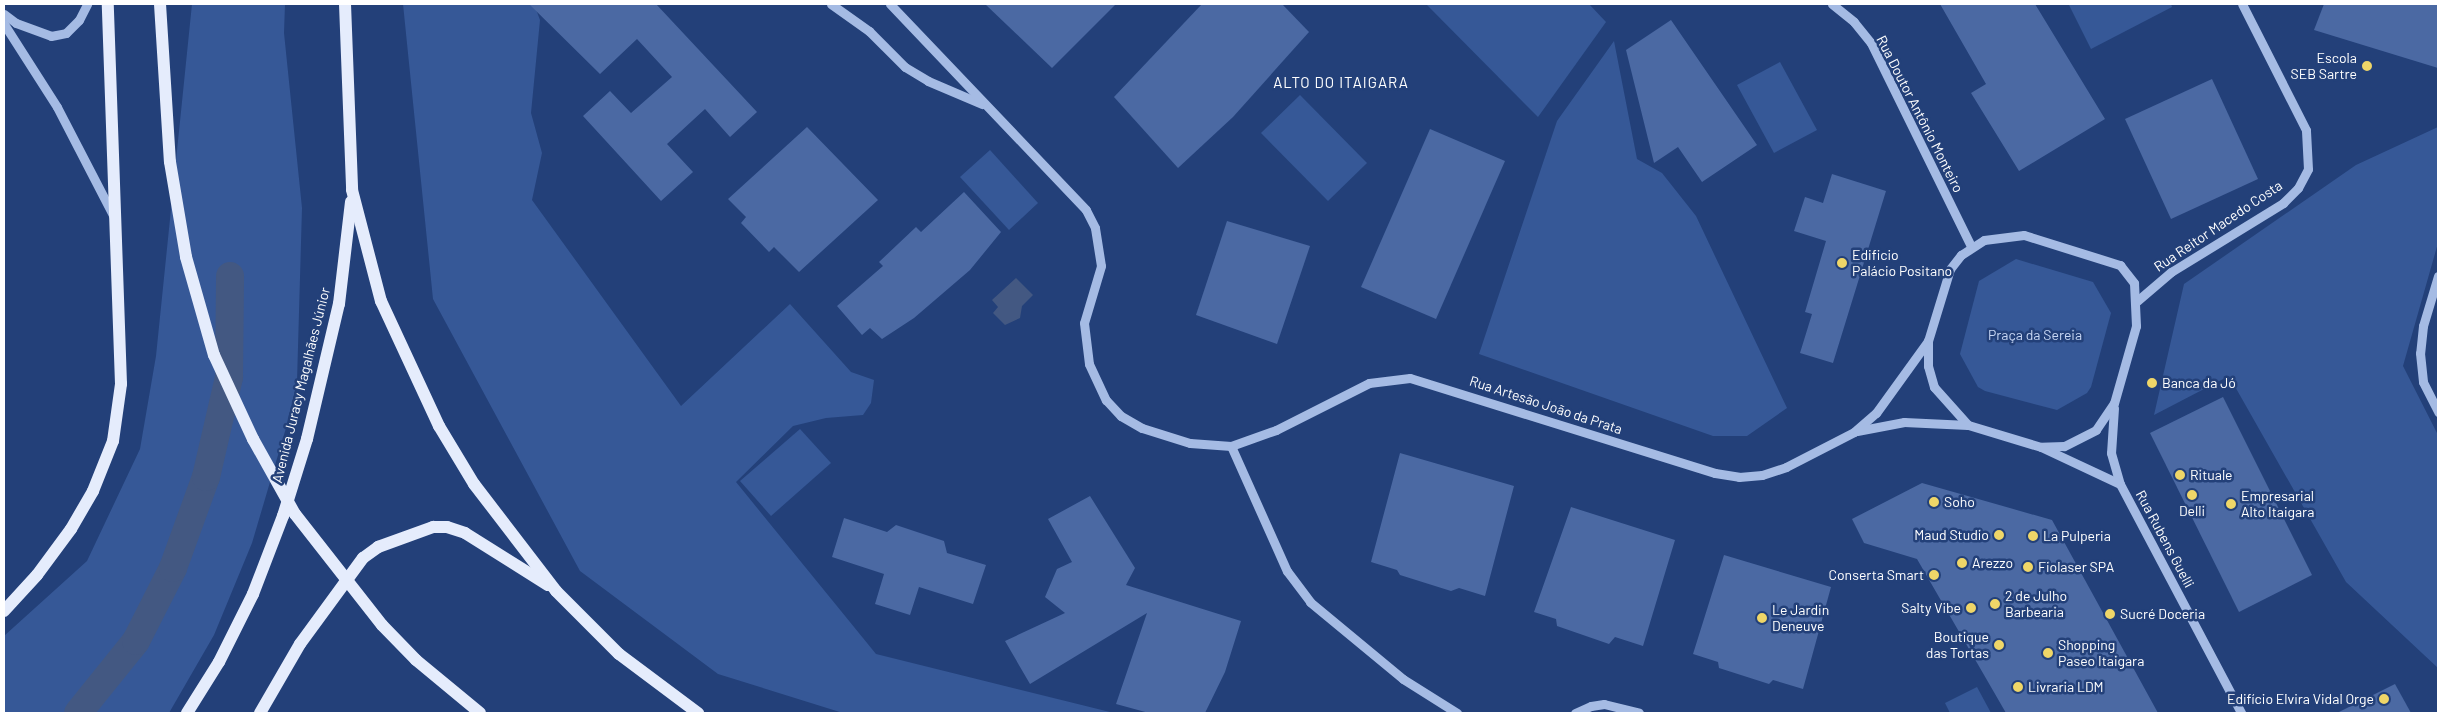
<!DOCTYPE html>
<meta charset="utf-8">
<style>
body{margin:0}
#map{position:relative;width:2442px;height:717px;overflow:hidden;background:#234079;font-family:Barlow,sans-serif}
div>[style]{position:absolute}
.green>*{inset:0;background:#365897}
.water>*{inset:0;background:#435882}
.canal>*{height:28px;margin:-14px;padding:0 14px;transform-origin:14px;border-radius:14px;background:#435882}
.building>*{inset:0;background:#4b69a3}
.minor>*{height:9px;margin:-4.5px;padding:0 4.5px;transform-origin:4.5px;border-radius:4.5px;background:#a5bbe4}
.major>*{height:12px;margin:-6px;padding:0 6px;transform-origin:6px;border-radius:6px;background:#e5ecfc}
.major-bridge>*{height:12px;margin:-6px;padding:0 6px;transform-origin:6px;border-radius:6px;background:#e5ecfc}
.dots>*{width:14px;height:14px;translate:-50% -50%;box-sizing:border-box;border:2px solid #234079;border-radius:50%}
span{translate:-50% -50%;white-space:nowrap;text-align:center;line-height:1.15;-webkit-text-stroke:5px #234079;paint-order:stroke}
.poi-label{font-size:14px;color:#fff}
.right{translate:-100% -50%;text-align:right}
.left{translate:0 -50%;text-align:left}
.street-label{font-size:14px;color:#fff}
.park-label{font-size:14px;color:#c8d7f4}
.neighbourhood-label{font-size:15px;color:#fff;letter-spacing:1px}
.frame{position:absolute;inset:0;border:5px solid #fff;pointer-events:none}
</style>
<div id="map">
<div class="green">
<i style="clip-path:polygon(192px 4px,285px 4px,284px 33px,302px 208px,297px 382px,286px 428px,252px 543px,214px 635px,169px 713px,4px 713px,4px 636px,87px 561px,140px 449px,156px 356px)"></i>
<i style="clip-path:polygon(403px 4px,534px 4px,540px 20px,531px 113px,542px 153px,532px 200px,681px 406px,790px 304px,851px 372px,874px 380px,871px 403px,863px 415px,826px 418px,793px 426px,736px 482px,876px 654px,1114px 713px,843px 713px,718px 674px,580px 571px,433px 299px)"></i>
<i style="clip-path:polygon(1426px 4px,1589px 4px,1606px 22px,1538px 117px)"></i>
<i style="clip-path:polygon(2171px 4px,2172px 7px,2091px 49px,2069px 5px)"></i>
<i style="clip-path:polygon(1614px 41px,1637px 159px,1662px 173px,1696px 216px,1787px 408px,1747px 436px,1713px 436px,1479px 354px,1557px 121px)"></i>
<i style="clip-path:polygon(1780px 62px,1817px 130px,1774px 153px,1737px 85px)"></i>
<i style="clip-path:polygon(1300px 95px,1367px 163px,1328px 201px,1261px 133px)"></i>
<i style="clip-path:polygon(2438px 127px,2438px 243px,2403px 366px,2438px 435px,2438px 668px,2346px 582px,2229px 376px,2154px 415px,2184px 284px,2356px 165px)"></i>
<i style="clip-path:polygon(990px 150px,1038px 203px,1009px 230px,960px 177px)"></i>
<i style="clip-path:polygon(2016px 259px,2093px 282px,2111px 313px,2091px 387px,2087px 393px,2057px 410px,1985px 391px,1978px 387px,1960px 354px,1979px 281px)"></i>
<i style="clip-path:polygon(800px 429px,831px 463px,771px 516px,740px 481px)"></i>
<i style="clip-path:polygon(1977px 687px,1991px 713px,1950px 713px,1945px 703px)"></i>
</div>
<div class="water">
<i style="clip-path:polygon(1016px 278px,1033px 295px,1022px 306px,1020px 318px,1005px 325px,993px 313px,998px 307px,992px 300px)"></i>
</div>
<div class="canal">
<i style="left:78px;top:713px;width:92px;rotate:-51.1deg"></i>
<i style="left:136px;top:641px;width:82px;rotate:-63.1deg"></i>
<i style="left:173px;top:568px;width:97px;rotate:-70.1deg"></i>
<i style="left:206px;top:477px;width:103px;rotate:-77deg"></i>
<i style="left:229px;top:377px;width:101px;rotate:-89.4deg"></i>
</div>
<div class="building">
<i style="clip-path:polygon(529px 4px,656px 4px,757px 112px,730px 137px,705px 109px,667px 144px,693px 172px,661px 201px,583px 116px,610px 91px,631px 113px,672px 77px,637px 39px,600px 74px)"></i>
<i style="clip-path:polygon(985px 4px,1116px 4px,1052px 68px)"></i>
<i style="clip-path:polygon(1202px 4px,1282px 4px,1309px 32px,1233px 117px,1178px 168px,1114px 97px)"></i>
<i style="clip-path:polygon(1940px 4px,2035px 4px,2105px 119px,2019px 171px,1971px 93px,1986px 84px)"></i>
<i style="clip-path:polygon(2324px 4px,2438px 4px,2438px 68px,2314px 30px)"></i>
<i style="clip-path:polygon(1671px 20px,1757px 145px,1702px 182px,1678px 147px,1654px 163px,1626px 50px)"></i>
<i style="clip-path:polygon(2212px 79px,2258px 179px,2171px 219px,2125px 119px)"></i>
<i style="clip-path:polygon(807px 127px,878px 200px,799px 272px,774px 247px,769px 252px,741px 223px,746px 217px,728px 199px)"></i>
<i style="clip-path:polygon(1430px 129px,1505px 161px,1436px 319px,1361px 287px)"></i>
<i style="clip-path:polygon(1832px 174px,1886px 191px,1833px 363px,1800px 353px,1812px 314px,1805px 312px,1826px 241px,1794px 231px,1805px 197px,1823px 203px)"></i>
<i style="clip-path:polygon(964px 192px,1001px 232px,970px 270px,914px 318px,882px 339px,870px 328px,862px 335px,837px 306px,883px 266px,879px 262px,916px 227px,921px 232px)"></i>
<i style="clip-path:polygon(1227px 221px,1310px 246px,1277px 344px,1196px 315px)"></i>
<i style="clip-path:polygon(2223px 397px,2312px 575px,2239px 612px,2150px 433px)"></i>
<i style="clip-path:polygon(1400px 453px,1514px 486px,1485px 596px,1459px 588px,1451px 591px,1400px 575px,1397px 570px,1371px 562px)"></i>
<i style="clip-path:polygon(1922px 483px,2052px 520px,2158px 713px,2006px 713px,1917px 559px,1864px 543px,1852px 519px)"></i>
<i style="clip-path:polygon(1090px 496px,1135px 568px,1126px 585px,1241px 621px,1225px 672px,1205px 713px,1149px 713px,1116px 704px,1147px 613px,1030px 684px,1005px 641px,1065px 613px,1045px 597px,1057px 569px,1072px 562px,1048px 519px)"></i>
<i style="clip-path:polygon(1571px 507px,1675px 540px,1643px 646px,1615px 637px,1609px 644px,1557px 626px,1556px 619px,1534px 612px)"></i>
<i style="clip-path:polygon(844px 518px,887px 532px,896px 525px,944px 541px,947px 553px,986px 565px,973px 604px,919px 587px,910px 615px,875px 604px,884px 574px,832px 557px)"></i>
<i style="clip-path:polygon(1724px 555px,1831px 587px,1803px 689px,1773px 680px,1769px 684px,1719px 668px,1718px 662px,1693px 654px)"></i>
<i style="clip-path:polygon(2395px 684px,2411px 713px,2337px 713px)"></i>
</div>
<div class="minor">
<i style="left:831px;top:4px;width:47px;rotate:35.4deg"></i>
<i style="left:869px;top:31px;width:51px;rotate:45deg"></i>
<i style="left:905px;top:67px;width:27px;rotate:31deg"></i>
<i style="left:928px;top:81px;width:59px;rotate:23.1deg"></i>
<i style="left:890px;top:4px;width:284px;rotate:46.4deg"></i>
<i style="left:1086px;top:210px;width:20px;rotate:63deg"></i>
<i style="left:1095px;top:228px;width:38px;rotate:81deg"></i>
<i style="left:1101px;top:266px;width:59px;rotate:106.6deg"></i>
<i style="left:1084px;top:323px;width:41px;rotate:83deg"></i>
<i style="left:1089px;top:364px;width:40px;rotate:65deg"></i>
<i style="left:1106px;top:400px;width:22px;rotate:47deg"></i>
<i style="left:1121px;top:416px;width:24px;rotate:30deg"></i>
<i style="left:1142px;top:428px;width:50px;rotate:17.4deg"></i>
<i style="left:1190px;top:443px;width:41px;rotate:4.2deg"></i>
<i style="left:1231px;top:446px;width:48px;rotate:-19.6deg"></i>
<i style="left:1276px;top:430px;width:104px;rotate:-26.8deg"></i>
<i style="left:1369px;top:383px;width:41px;rotate:-7deg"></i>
<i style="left:1410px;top:378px;width:319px;rotate:17.3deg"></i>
<i style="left:1715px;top:473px;width:24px;rotate:9deg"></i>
<i style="left:1739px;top:477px;width:23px;rotate:-5deg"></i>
<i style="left:1762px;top:475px;width:25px;rotate:-18deg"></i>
<i style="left:1786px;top:467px;width:76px;rotate:-27.2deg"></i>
<i style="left:1854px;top:432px;width:29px;rotate:-41deg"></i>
<i style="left:1876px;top:413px;width:89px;rotate:-54.2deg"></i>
<i style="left:1832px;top:4px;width:28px;rotate:39deg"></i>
<i style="left:1854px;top:22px;width:27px;rotate:51deg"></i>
<i style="left:1871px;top:43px;width:226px;rotate:63.8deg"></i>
<i style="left:4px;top:14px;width:15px;rotate:37deg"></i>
<i style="left:16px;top:23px;width:37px;rotate:20deg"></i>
<i style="left:51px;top:36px;width:15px;rotate:-11deg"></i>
<i style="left:66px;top:33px;width:18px;rotate:-45deg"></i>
<i style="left:79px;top:20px;width:18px;rotate:-63deg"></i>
<i style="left:4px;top:24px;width:98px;rotate:57.4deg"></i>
<i style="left:57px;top:107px;width:124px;rotate:62.6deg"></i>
<i style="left:2024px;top:235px;width:101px;rotate:17.4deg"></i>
<i style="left:2120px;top:265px;width:23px;rotate:52deg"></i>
<i style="left:2134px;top:283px;width:43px;rotate:87.3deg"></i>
<i style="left:2136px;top:326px;width:80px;rotate:105.9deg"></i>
<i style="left:2114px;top:403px;width:32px;rotate:124deg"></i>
<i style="left:2096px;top:430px;width:36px;rotate:153deg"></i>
<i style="left:2064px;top:446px;width:23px;rotate:178deg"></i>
<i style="left:2041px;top:447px;width:76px;rotate:-163.2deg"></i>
<i style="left:1968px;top:425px;width:51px;rotate:-131.8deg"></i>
<i style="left:1934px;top:387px;width:22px;rotate:-106deg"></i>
<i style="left:1928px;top:366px;width:25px;rotate:-90deg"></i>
<i style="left:1928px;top:341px;width:75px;rotate:-73deg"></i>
<i style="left:1950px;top:269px;width:18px;rotate:-52deg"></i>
<i style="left:1961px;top:255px;width:27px;rotate:-33deg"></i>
<i style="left:1984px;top:240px;width:40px;rotate:-7.1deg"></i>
<i style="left:2438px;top:276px;width:52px;rotate:106.7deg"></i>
<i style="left:2423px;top:326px;width:27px;rotate:96deg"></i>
<i style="left:2420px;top:353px;width:29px;rotate:84deg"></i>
<i style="left:2423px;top:382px;width:34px;rotate:63deg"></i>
<i style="left:2137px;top:301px;width:45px;rotate:-40.5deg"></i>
<i style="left:2171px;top:272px;width:132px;rotate:-31.6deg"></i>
<i style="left:2283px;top:203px;width:21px;rotate:-45deg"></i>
<i style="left:2298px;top:188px;width:21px;rotate:-62deg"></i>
<i style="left:2308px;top:169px;width:39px;rotate:-93deg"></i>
<i style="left:2306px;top:130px;width:141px;rotate:-116.9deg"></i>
<i style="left:2114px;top:408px;width:45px;rotate:93.8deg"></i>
<i style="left:2111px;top:453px;width:32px;rotate:74deg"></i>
<i style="left:2120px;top:484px;width:259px;rotate:62.1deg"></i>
<i style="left:1857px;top:431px;width:48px;rotate:-10.8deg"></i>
<i style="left:1904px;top:422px;width:64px;rotate:2.7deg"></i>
<i style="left:1231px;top:446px;width:137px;rotate:65.9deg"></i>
<i style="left:1287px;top:571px;width:39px;rotate:53deg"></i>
<i style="left:1310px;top:602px;width:121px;rotate:39.6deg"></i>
<i style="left:1403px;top:679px;width:64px;rotate:32.2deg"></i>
<i style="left:2041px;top:447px;width:87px;rotate:25.1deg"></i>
<i style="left:1575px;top:713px;width:17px;rotate:-24deg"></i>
<i style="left:1591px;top:706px;width:13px;rotate:-9deg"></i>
<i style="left:1604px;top:704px;width:36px;rotate:14deg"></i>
</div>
<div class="major">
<i style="left:345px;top:4px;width:186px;rotate:87.8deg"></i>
<i style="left:352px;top:190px;width:115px;rotate:75.4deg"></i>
<i style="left:381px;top:301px;width:138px;rotate:65.1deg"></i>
<i style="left:439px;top:426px;width:68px;rotate:58.9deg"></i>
<i style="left:474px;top:484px;width:135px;rotate:52.5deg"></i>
<i style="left:556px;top:591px;width:89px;rotate:45deg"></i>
<i style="left:619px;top:654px;width:99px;rotate:36.8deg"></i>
<i style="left:4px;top:611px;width:49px;rotate:-47.5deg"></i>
<i style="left:37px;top:575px;width:57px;rotate:-53.5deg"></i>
<i style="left:71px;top:529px;width:44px;rotate:-59.9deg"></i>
<i style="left:93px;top:491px;width:54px;rotate:-68.2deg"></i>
<i style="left:113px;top:441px;width:58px;rotate:-82deg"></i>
<i style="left:121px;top:384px;width:380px;rotate:-92deg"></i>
<i style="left:187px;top:713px;width:60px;rotate:-57.9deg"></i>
<i style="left:219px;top:662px;width:76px;rotate:-63.4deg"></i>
<i style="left:253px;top:594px;width:84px;rotate:-69deg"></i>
<i style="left:283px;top:516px;width:81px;rotate:-72.7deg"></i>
<i style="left:307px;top:439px;width:139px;rotate:-76.7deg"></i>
<i style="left:339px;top:304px;width:103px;rotate:-83.3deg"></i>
<i style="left:260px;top:713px;width:80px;rotate:-59.9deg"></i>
<i style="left:300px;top:644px;width:107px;rotate:-53.8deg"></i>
<i style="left:363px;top:558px;width:19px;rotate:-36deg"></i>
<i style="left:378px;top:547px;width:59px;rotate:-20deg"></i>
<i style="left:433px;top:527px;width:14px"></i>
<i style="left:447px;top:527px;width:19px;rotate:18deg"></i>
<i style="left:465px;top:533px;width:98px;rotate:32.1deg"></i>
</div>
<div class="major-bridge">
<i style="left:160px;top:4px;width:158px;rotate:86.4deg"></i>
<i style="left:170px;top:162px;width:96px;rotate:80.4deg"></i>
<i style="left:186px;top:257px;width:102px;rotate:74.1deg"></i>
<i style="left:214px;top:355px;width:93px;rotate:65.1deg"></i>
<i style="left:253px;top:439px;width:86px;rotate:60.8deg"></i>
<i style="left:295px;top:514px;width:141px;rotate:51.9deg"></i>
<i style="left:382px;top:625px;width:49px;rotate:45.8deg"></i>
<i style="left:416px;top:660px;width:83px;rotate:39.6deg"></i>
</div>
<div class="dots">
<i style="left:2367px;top:66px;background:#efd668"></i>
<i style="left:1842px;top:263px;background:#efd668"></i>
<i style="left:2152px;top:383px;background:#efd668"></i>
<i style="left:2180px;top:475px;background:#efd668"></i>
<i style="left:2192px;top:495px;background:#efd668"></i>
<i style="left:1934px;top:502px;background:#efd668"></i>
<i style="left:2231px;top:504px;background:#efd668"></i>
<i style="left:1999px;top:535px;background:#efd668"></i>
<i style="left:2033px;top:536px;background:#efd668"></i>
<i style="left:1962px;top:563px;background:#efd668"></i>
<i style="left:2028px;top:567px;background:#efd668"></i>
<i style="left:1934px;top:575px;background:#efd668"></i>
<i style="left:1995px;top:604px;background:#efd668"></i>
<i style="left:1971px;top:608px;background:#efd668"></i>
<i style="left:2110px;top:614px;background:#efd668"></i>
<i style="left:1762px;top:618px;background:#efd668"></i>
<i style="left:1999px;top:645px;background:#efd668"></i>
<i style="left:2048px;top:653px;background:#efd668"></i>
<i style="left:2018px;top:687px;background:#efd668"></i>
<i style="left:2384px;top:699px;background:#efd668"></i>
</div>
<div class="poi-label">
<span class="right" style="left:2357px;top:66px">Escola<br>SEB Sartre</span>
<span class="left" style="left:1852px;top:263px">Edificio<br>Palácio Positano</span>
<span class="left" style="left:2162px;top:383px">Banca da Jó</span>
<span class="left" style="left:2190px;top:475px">Rituale</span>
<span class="left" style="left:2241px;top:504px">Empresarial<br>Alto Itaigara</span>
<span class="left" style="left:1944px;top:502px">Soho</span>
<span style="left:2192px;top:511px">Delli</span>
<span class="right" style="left:1989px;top:535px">Maud Studio</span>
<span class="left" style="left:2043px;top:536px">La Pulperia</span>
<span class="left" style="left:1972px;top:563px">Arezzo</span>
<span class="left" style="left:2038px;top:567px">Fiolaser SPA</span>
<span class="right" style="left:1924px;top:575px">Conserta Smart</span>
<span class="left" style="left:2005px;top:604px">2 de Julho<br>Barbearia</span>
<span class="right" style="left:1961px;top:608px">Salty Vibe</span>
<span class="left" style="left:1772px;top:618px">Le Jardin<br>Deneuve</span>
<span class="left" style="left:2120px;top:614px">Sucré Doceria</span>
<span class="right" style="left:1989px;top:645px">Boutique<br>das Tortas</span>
<span class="left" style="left:2058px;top:653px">Shopping<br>Paseo Itaigara</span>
<span class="left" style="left:2028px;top:687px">Livraria LDM</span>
<span class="right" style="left:2374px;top:699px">Edifício Elvira Vidal Orge</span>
</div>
<div class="street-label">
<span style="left:1920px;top:114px;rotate:63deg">Rua Doutor Antônio Monteiro</span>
<span style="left:2218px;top:226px;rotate:-34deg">Rua Reitor Macedo Costa</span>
<span style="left:301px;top:385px;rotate:-76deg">Avenida Juracy Magalhães Júnior</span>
<span style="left:1546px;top:405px;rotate:18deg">Rua Artesão João da Prata</span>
<span style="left:2165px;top:539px;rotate:62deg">Rua Rubens Guelli</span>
</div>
<div class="park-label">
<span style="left:2035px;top:335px">Praça da Sereia</span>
</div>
<div class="neighbourhood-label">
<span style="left:1341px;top:83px">ALTO DO ITAIGARA</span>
</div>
<div class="frame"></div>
</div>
